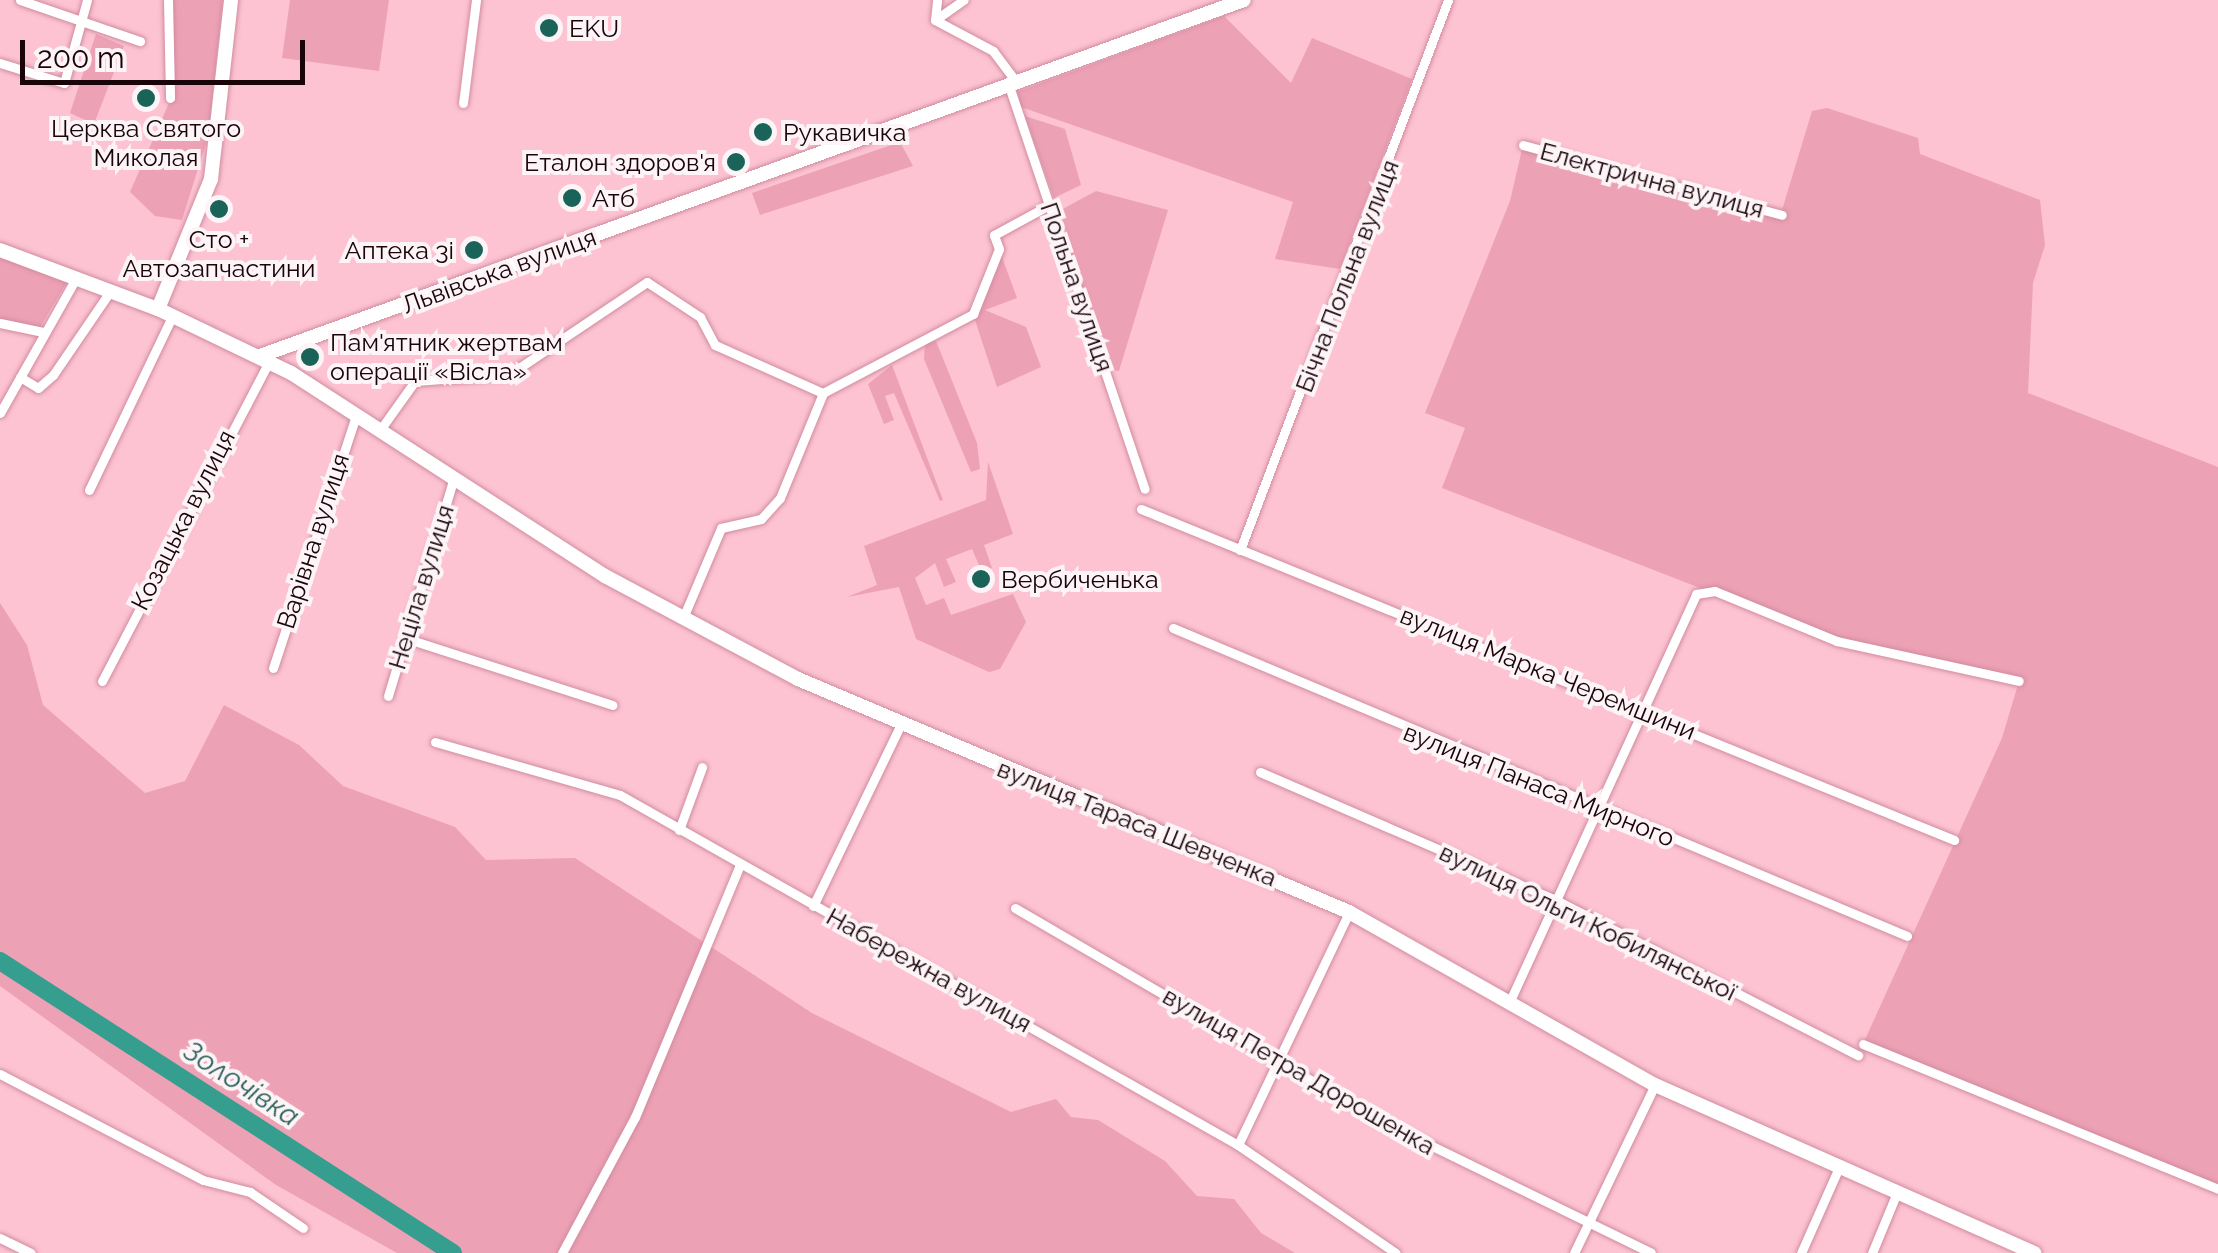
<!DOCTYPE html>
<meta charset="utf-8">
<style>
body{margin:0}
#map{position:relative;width:2218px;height:1253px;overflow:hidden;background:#fdc3d2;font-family:Raleway,sans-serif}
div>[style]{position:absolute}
.green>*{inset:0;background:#eda1b5}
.river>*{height:18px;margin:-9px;padding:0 9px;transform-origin:9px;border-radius:9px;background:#369e8f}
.roads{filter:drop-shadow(0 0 2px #d08c9f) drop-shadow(0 0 2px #d08c9f)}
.street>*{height:9px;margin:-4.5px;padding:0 4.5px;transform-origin:4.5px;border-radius:4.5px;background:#fff}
.secondary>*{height:14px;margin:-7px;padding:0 7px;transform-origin:7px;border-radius:7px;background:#fff}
.dots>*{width:28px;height:28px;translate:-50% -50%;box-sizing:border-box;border:5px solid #fcf4f6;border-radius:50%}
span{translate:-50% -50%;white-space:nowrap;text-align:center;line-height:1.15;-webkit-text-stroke:8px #fcf4f6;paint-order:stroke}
.poi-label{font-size:25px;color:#19040a}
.left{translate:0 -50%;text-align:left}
.right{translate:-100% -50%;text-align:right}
.street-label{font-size:25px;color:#19040a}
.water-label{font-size:28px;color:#296058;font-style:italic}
.scale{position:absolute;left:20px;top:40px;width:285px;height:45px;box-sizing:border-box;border:5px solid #19040a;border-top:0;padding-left:12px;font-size:30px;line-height:35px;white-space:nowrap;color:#19040a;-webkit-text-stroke:8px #fcf4f6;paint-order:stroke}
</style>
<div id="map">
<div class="green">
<i style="clip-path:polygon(171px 0,223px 0,208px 137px,182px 220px,155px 216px,130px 192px,169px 103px)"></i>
<i style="clip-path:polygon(290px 0,389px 0,379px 71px,282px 58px)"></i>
<i style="clip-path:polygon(1224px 16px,1291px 83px,1312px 38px,1412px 79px,1340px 269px,1275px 259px,1293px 202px,1021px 107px,1017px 92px)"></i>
<i style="clip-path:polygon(96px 34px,124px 46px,94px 124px,70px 113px)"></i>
<i style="clip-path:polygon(1827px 108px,1918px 138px,1920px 154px,2040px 200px,2045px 245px,2033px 283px,2028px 393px,2218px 467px,2218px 1189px,1863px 1044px,2002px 738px,2019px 681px,1837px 641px,1442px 488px,1465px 428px,1425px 413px,1510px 201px,1523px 145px,1782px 210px,1812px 111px)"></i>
<i style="clip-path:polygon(1025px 116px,1065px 129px,1081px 185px,1054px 198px)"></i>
<i style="clip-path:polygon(900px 142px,913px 166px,760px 215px,752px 193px)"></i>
<i style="clip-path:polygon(1096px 191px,1168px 210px,1119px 371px,1111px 370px,1057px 212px)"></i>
<i style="clip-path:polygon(999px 249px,1017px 298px,985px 310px,1026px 327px,1041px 367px,997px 387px,973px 314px)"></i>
<i style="clip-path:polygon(0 256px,67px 282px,40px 327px,0 320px)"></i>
<i style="clip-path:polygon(936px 341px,977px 443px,980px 469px,971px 472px,924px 359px,925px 343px)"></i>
<i style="clip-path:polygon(892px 365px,943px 500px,940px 501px,894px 393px,885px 396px,894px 420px,884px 424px,868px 384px)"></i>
<i style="clip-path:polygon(988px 462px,1013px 534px,984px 545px,992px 568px,982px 572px,972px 549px,946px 559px,956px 582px,944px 587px,935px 563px,915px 578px,926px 605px,944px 598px,951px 615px,1013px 594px,1026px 622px,1000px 669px,989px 672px,916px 639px,899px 587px,847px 597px,877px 585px,864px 546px,986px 500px)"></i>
<i style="clip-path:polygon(0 603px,27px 645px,43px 705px,145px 793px,185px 781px,224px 705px,299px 745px,343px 786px,455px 827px,486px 860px,575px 858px,812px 1013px,1011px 1112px,1056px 1099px,1071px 1117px,1098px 1120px,1165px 1161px,1197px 1196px,1234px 1199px,1261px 1233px,1295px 1253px,397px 1253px,276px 1185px,0 986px)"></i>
</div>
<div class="river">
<i style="left:0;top:961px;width:539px;rotate:32.81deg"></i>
</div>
<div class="roads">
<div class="street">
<i style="left:20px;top:0;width:127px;rotate:18.9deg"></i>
<i style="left:168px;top:0;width:98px;rotate:88.8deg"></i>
<i style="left:935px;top:20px;width:66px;rotate:28.1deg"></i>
<i style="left:993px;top:51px;width:40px;rotate:53deg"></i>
<i style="left:935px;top:20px;width:35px;rotate:-35deg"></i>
<i style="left:935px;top:20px;width:20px;rotate:-84deg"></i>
<i style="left:0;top:63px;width:67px;rotate:17.4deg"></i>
<i style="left:64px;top:83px;width:86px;rotate:-74.5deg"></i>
<i style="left:1009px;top:86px;width:425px;rotate:71.4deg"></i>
<i style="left:463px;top:103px;width:104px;rotate:-82.8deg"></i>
<i style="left:1523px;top:145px;width:268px;rotate:15.1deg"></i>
<i style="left:0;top:323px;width:44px;rotate:11.8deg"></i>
<i style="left:20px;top:377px;width:21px;rotate:31deg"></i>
<i style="left:38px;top:388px;width:20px;rotate:-41deg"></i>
<i style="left:53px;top:375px;width:103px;rotate:-55.7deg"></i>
<i style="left:0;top:413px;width:155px;rotate:-60.6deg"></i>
<i style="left:380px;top:430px;width:60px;rotate:-54.5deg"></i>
<i style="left:415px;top:381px;width:95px;rotate:-4.2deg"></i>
<i style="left:510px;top:374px;width:165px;rotate:-33.9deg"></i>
<i style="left:647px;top:282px;width:64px;rotate:33.4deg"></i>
<i style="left:700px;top:317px;width:32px;rotate:62deg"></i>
<i style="left:715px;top:345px;width:118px;rotate:24deg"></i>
<i style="left:89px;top:490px;width:194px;rotate:-64.4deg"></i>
<i style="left:1141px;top:509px;width:878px;rotate:22.15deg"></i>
<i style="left:1240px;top:550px;width:588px;rotate:-69.28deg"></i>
<i style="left:683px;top:618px;width:98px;rotate:-67.1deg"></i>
<i style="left:721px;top:528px;width:41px;rotate:-12.7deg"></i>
<i style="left:761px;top:519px;width:28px;rotate:-48deg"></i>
<i style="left:780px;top:498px;width:113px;rotate:-67.7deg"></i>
<i style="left:823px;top:393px;width:170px;rotate:-27.8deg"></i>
<i style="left:973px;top:314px;width:70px;rotate:-68.2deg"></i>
<i style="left:999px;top:249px;width:15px;rotate:-110deg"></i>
<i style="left:994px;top:235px;width:63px;rotate:-28.6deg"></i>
<i style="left:1173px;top:628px;width:796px;rotate:22.76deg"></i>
<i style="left:405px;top:638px;width:218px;rotate:17.9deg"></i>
<i style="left:273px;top:668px;width:266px;rotate:-71.8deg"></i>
<i style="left:102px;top:681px;width:361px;rotate:-62.4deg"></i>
<i style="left:388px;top:696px;width:228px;rotate:-73.2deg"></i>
<i style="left:435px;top:742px;width:192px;rotate:16deg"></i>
<i style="left:620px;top:795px;width:710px;rotate:29.52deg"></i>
<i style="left:1238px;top:1145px;width:191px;rotate:34.4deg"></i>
<i style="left:1260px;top:772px;width:320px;rotate:23.4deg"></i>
<i style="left:1554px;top:899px;width:342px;rotate:27.2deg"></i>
<i style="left:679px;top:830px;width:67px;rotate:-69.9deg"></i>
<i style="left:813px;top:906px;width:200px;rotate:-64.2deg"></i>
<i style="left:1015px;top:908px;width:426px;rotate:30.2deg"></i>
<i style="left:1383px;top:1122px;width:298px;rotate:26deg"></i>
<i style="left:1509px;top:1003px;width:450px;rotate:-65.4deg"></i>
<i style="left:1696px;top:594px;width:19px;rotate:-9deg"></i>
<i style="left:1715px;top:591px;width:132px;rotate:22.3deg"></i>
<i style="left:1837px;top:641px;width:186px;rotate:12.4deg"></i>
<i style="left:1863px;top:1044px;width:383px;rotate:22.2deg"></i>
<i style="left:0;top:1074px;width:229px;rotate:27.6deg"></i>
<i style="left:203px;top:1180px;width:49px;rotate:14.3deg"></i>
<i style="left:250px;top:1192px;width:64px;rotate:34.2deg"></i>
<i style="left:1238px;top:1145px;width:258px;rotate:-64.5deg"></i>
<i style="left:0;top:1238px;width:34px;rotate:26deg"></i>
<i style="left:562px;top:1253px;width:154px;rotate:-61.8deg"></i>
<i style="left:635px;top:1117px;width:273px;rotate:-67.4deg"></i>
<i style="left:1574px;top:1253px;width:187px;rotate:-64.3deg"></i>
<i style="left:1801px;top:1253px;width:96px;rotate:-66.1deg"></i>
<i style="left:1872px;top:1253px;width:68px;rotate:-67.6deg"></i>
</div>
<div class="secondary">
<i style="left:0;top:250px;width:169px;rotate:20.5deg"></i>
<i style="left:158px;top:309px;width:148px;rotate:25.7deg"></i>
<i style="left:291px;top:373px;width:374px;rotate:32.9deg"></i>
<i style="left:605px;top:576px;width:219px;rotate:28.1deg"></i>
<i style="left:798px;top:679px;width:598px;rotate:22.92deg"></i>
<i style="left:1349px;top:912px;width:352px;rotate:29.5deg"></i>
<i style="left:1655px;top:1085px;width:415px;rotate:23.9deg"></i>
<i style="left:158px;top:309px;width:140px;rotate:-67.8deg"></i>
<i style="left:211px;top:179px;width:180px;rotate:-83.6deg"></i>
<i style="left:260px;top:356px;width:1046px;rotate:-19.89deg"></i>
</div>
</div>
<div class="dots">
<i style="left:549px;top:28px;background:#1a6359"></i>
<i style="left:146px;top:98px;background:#1a6359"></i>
<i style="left:763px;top:132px;background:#1a6359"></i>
<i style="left:736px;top:162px;background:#1a6359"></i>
<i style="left:572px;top:198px;background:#1a6359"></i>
<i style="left:219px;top:209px;background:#1a6359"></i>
<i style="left:474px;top:250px;background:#1a6359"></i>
<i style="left:310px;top:357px;background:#1a6359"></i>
<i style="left:981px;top:579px;background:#1a6359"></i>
</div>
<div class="poi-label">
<span class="left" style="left:569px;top:28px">EKU</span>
<span style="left:146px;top:143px">Церква Святого<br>Миколая</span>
<span class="left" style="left:783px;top:132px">Рукавичка</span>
<span class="right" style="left:716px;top:162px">Еталон здоров'я</span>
<span class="left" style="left:592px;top:198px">Атб</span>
<span style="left:219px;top:254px">Сто +<br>Автозапчастини</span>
<span class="right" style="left:454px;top:250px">Аптека 3і</span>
<span class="left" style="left:330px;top:357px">Пам'ятник жертвам<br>операції «Вісла»</span>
<span class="left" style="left:1001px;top:579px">Вербиченька</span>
</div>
<div class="street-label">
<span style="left:1652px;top:180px;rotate:15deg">Електрична вулиця</span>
<span style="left:499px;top:271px;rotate:-20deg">Львівська вулиця</span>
<span style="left:1347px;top:276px;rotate:-69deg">Бічна Польна вулиця</span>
<span style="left:1077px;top:287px;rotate:71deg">Польна вулиця</span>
<span style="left:183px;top:520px;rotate:-63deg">Козацька вулиця</span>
<span style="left:313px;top:541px;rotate:-72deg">Варівна вулиця</span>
<span style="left:421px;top:587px;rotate:-73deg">Неціла вулиця</span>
<span style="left:1548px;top:673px;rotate:22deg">вулиця Марка Черемшини</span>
<span style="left:1539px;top:785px;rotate:22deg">вулиця Панаса Мирного</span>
<span style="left:1137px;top:823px;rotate:22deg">вулиця Тараса Шевченка</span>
<span style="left:1588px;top:922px;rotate:26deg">вулиця Ольги Кобилянської</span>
<span style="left:929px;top:970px;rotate:29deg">Набережна вулиця</span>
<span style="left:1299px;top:1071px;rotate:30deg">вулиця Петра Дорошенка</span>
</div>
<div class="water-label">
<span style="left:241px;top:1084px;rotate:33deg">Золочівка</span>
</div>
<div class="scale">200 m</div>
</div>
